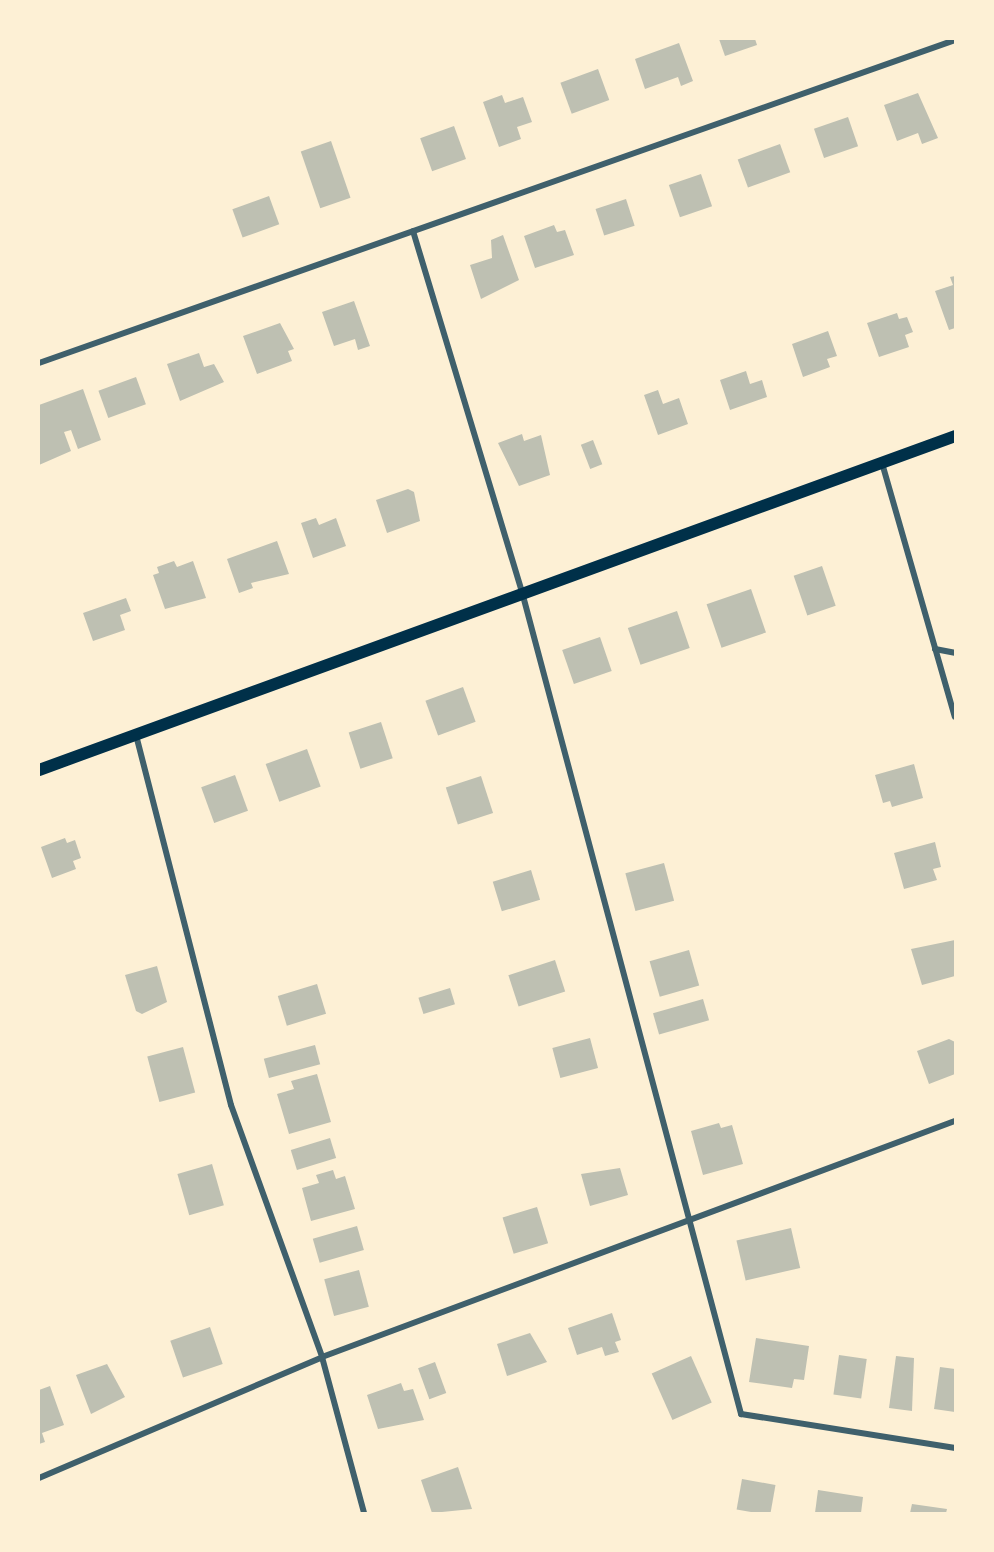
<!DOCTYPE html>
<html>
<head>
<meta charset="utf-8">
<style>
	body { margin:0 }
	#map { position:relative; width:994px; height:1552px; overflow:hidden; background:#fdf0d5; font-family:Commissioner,sans-serif }
	div>[style] { position:absolute }
	.building>* { inset:0; background:#bec0b2; transform-origin:0 0 }
	.minor>* { height:6px; margin:-3px; padding:0 3px; transform-origin:3px; border-radius:3px; background:#3f606c }
	.secondary>* { height:12px; margin:-6px; padding:0 6px; transform-origin:6px; border-radius:6px; background:#003049 }
	span { translate:-50% -50%; white-space:nowrap; text-align:center; line-height:1.15; -webkit-text-stroke:5px #fdf0d5; paint-order:stroke }
	.frame { position:absolute; inset:0; border:40px solid #fdf0d5; pointer-events:none }
</style>
</head>
<body>
<div id="map">
	<div class="building">
		<i style="clip-path:polygon(719px 39px,755px 39px,757px 45px,725px 56px)"></i>
		<i style="clip-path:polygon(679px 43px,693px 81px,681px 86px,678px 77px,645px 89px,635px 59px)"></i>
		<i style="left:598px;top:69px;width:33px;height:40px;rotate:70deg"></i>
		<i style="clip-path:polygon(918px 93px,938px 138px,922px 144px,918px 133px,897px 141px,884px 105px)"></i>
		<i style="clip-path:polygon(502px 95px,505px 103px,523px 97px,532px 122px,517px 127px,521px 139px,499px 147px,483px 102px)"></i>
		<i style="left:848px;top:117px;width:31px;height:36px;rotate:71deg"></i>
		<i style="left:454px;top:126px;width:35px;height:36px;rotate:70deg"></i>
		<i style="left:331px;top:141px;width:60px;height:32px;rotate:71deg"></i>
		<i style="left:780px;top:144px;width:30px;height:45px;rotate:70deg"></i>
		<i style="left:701px;top:174px;width:34px;height:34px;rotate:71deg"></i>
		<i style="left:269px;top:196px;width:30px;height:39px;rotate:70deg"></i>
		<i style="left:626px;top:199px;width:28px;height:32px;rotate:72deg"></i>
		<i style="clip-path:polygon(554px 225px,557px 232px,565px 230px,574px 255px,535px 268px,524px 236px)"></i>
		<i style="clip-path:polygon(503px 235px,519px 280px,481px 299px,470px 265px,492px 258px,491px 240px)"></i>
		<i style="clip-path:polygon(955px 276px,955px 328px,949px 330px,935px 291px,953px 285px,950px 277px)"></i>
		<i style="clip-path:polygon(354px 301px,370px 346px,358px 350px,355px 339px,334px 346px,322px 312px)"></i>
		<i style="clip-path:polygon(897px 313px,899px 319px,907px 317px,913px 332px,905px 335px,909px 347px,879px 357px,867px 323px)"></i>
		<i style="clip-path:polygon(280px 323px,294px 349px,288px 351px,292px 361px,257px 374px,243px 336px)"></i>
		<i style="clip-path:polygon(828px 331px,837px 356px,827px 359px,830px 367px,803px 377px,792px 344px)"></i>
		<i style="clip-path:polygon(199px 353px,204px 367px,214px 364px,224px 382px,180px 401px,167px 364px)"></i>
		<i style="clip-path:polygon(746px 371px,750px 384px,762px 380px,767px 397px,730px 410px,720px 380px)"></i>
		<i style="left:136px;top:377px;width:29px;height:40px;rotate:70deg"></i>
		<i style="clip-path:polygon(83px 389px,101px 440px,78px 449px,71px 430px,64px 432px,71px 451px,39px 465px,39px 405px)"></i>
		<i style="clip-path:polygon(658px 390px,663px 404px,679px 398px,688px 424px,658px 435px,644px 395px)"></i>
		<i style="clip-path:polygon(522px 434px,524px 441px,541px 435px,550px 475px,519px 486px,498px 443px)"></i>
		<i style="left:593px;top:440px;width:26px;height:13px;rotate:69deg"></i>
		<i style="clip-path:polygon(408px 489px,414px 492px,420px 521px,387px 533px,376px 500px)"></i>
		<i style="clip-path:polygon(316px 518px,319px 525px,336px 518px,346px 546px,313px 558px,301px 523px)"></i>
		<i style="clip-path:polygon(277px 541px,289px 574px,251px 583px,253px 588px,239px 593px,227px 559px)"></i>
		<i style="clip-path:polygon(174px 561px,177px 567px,193px 561px,206px 598px,165px 609px,153px 575px,159px 573px,157px 567px)"></i>
		<i style="left:822px;top:566px;width:42px;height:30px;rotate:71deg"></i>
		<i style="left:751px;top:589px;width:46px;height:47px;rotate:71deg"></i>
		<i style="clip-path:polygon(126px 598px,131px 611px,120px 615px,125px 630px,93px 641px,83px 613px)"></i>
		<i style="left:677px;top:611px;width:39px;height:52px;rotate:71deg"></i>
		<i style="left:600px;top:637px;width:36px;height:40px;rotate:71deg"></i>
		<i style="left:463px;top:687px;width:37px;height:40px;rotate:70deg"></i>
		<i style="left:381px;top:722px;width:38px;height:34px;rotate:72deg"></i>
		<i style="left:307px;top:749px;width:40px;height:44px;rotate:70deg"></i>
		<i style="clip-path:polygon(914px 764px,923px 798px,892px 807px,890px 801px,883px 803px,875px 775px)"></i>
		<i style="left:235px;top:775px;width:38px;height:36px;rotate:70deg"></i>
		<i style="left:481px;top:776px;width:39px;height:37px;rotate:72deg"></i>
		<i style="clip-path:polygon(65px 838px,67px 843px,75px 840px,81px 858px,73px 861px,76px 869px,52px 878px,41px 847px)"></i>
		<i style="clip-path:polygon(935px 842px,941px 867px,933px 869px,937px 880px,904px 889px,894px 853px)"></i>
		<i style="left:664px;top:863px;width:39px;height:40px;rotate:75deg"></i>
		<i style="left:531px;top:870px;width:31px;height:40px;rotate:73deg"></i>
		<i style="clip-path:polygon(955px 940px,955px 976px,922px 985px,911px 949px)"></i>
		<i style="left:689px;top:950px;width:37px;height:41px;rotate:74deg"></i>
		<i style="left:555px;top:960px;width:33px;height:49px;rotate:72deg"></i>
		<i style="clip-path:polygon(157px 966px,167px 1002px,142px 1014px,136px 1011px,125px 975px)"></i>
		<i style="left:317px;top:984px;width:31px;height:41px;rotate:73deg"></i>
		<i style="left:450px;top:988px;width:17px;height:33px;rotate:73deg"></i>
		<i style="left:703px;top:999px;width:22px;height:52px;rotate:74deg"></i>
		<i style="left:590px;top:1038px;width:31px;height:39px;rotate:75deg"></i>
		<i style="clip-path:polygon(949px 1039px,955px 1042px,955px 1074px,929px 1084px,917px 1051px)"></i>
		<i style="left:315px;top:1045px;width:20px;height:53px;rotate:75deg"></i>
		<i style="left:183px;top:1047px;width:47px;height:37px;rotate:75deg"></i>
		<i style="clip-path:polygon(317px 1074px,331px 1122px,289px 1134px,277px 1094px,294px 1089px,291px 1081px)"></i>
		<i style="clip-path:polygon(719px 1123px,721px 1128px,732px 1125px,743px 1164px,703px 1175px,691px 1131px)"></i>
		<i style="left:330px;top:1138px;width:21px;height:41px;rotate:73deg"></i>
		<i style="left:212px;top:1164px;width:43px;height:36px;rotate:74deg"></i>
		<i style="clip-path:polygon(620px 1168px,628px 1195px,590px 1206px,581px 1174px)"></i>
		<i style="clip-path:polygon(333px 1170px,336px 1179px,345px 1176px,355px 1209px,311px 1221px,302px 1188px,319px 1183px,316px 1175px)"></i>
		<i style="left:537px;top:1207px;width:38px;height:36px;rotate:73deg"></i>
		<i style="left:357px;top:1226px;width:25px;height:46px;rotate:74deg"></i>
		<i style="left:791px;top:1228px;width:41px;height:56px;rotate:77deg"></i>
		<i style="left:359px;top:1270px;width:38px;height:36px;rotate:75deg"></i>
		<i style="clip-path:polygon(612px 1313px,621px 1340px,615px 1342px,619px 1352px,605px 1356px,602px 1347px,577px 1355px,568px 1328px)"></i>
		<i style="left:210px;top:1327px;width:39px;height:42px;rotate:71deg"></i>
		<i style="clip-path:polygon(530px 1333px,547px 1362px,507px 1376px,497px 1344px)"></i>
		<i style="clip-path:polygon(756px 1338px,809px 1346px,804px 1380px,794px 1379px,792px 1388px,749px 1382px)"></i>
		<i style="left:839px;top:1355px;width:28px;height:40px;rotate:8deg"></i>
		<i style="left:691px;top:1356px;width:51px;height:43px;rotate:66deg"></i>
		<i style="clip-path:polygon(896px 1356px,914px 1358px,912px 1411px,889px 1408px)"></i>
		<i style="left:435px;top:1362px;width:33px;height:18px;rotate:70deg"></i>
		<i style="clip-path:polygon(107px 1364px,125px 1397px,91px 1414px,76px 1375px)"></i>
		<i style="clip-path:polygon(940px 1367px,955px 1369px,955px 1412px,934px 1409px)"></i>
		<i style="clip-path:polygon(401px 1383px,404px 1391px,413px 1389px,424px 1420px,378px 1429px,367px 1395px)"></i>
		<i style="clip-path:polygon(50px 1386px,64px 1425px,42px 1433px,45px 1442px,39px 1444px,39px 1390px)"></i>
		<i style="clip-path:polygon(458px 1467px,472px 1509px,432px 1513px,421px 1480px)"></i>
		<i style="left:742px;top:1479px;width:34px;height:31px;rotate:10deg"></i>
		<i style="clip-path:polygon(818px 1490px,863px 1497px,861px 1513px,815px 1513px)"></i>
		<i style="clip-path:polygon(912px 1504px,947px 1509px,946px 1513px,910px 1513px)"></i>
	</div>
	<div class="minor">
		<i style="left:413px;top:231px;width:377px;rotate:73.2deg"></i>
		<i style="left:522px;top:592px;width:851px;rotate:75.08deg"></i>
		<i style="left:741px;top:1414px;width:217px;rotate:9deg"></i>
		<i style="left:39px;top:363px;width:971px;rotate:-19.42deg"></i>
		<i style="left:882px;top:463px;width:264px;rotate:74deg"></i>
		<i style="left:935px;top:649px;width:20px;rotate:11deg"></i>
		<i style="left:136px;top:735px;width:382px;rotate:75.6deg"></i>
		<i style="left:231px;top:1105px;width:268px;rotate:70.1deg"></i>
		<i style="left:322px;top:1357px;width:162px;rotate:74.9deg"></i>
		<i style="left:39px;top:1478px;width:308px;rotate:-23.1deg"></i>
		<i style="left:322px;top:1357px;width:676px;rotate:-20.45deg"></i>
	</div>
	<div class="secondary">
		<i style="left:39px;top:770px;width:975px;rotate:-20.03deg"></i>
	</div>
	<div class="frame"></div>
</div>
</body>
</html>
